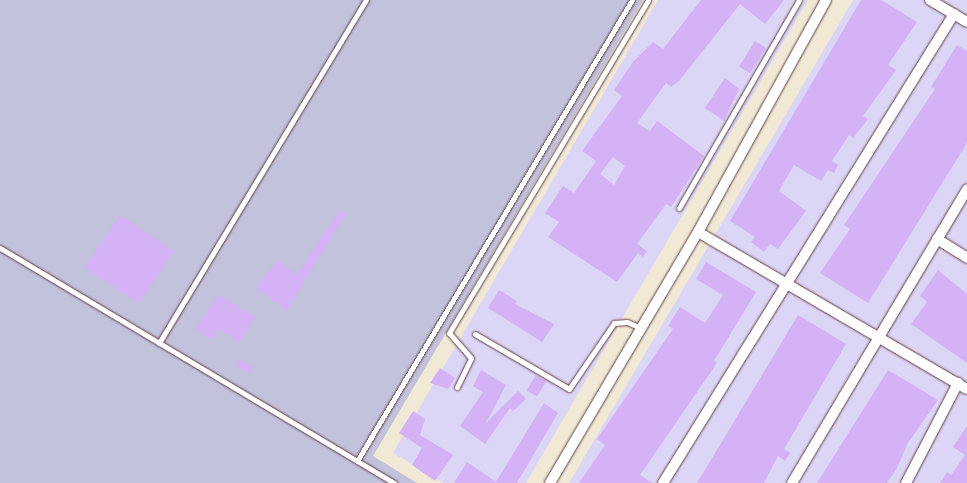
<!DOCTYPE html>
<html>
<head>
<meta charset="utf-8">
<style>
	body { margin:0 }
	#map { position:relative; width:967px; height:483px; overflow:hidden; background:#f1e9d5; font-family:Delius,sans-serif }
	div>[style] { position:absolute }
	.built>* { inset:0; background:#dcd6f6 }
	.industrial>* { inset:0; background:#c2c2dc }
	.building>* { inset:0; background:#d5b1f6; transform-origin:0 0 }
	.roads { filter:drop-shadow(0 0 1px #633d44) drop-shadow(0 0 1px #633d44) }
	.lane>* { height:5px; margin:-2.5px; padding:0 2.5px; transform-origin:2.5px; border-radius:2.5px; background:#fff }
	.street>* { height:10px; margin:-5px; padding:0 5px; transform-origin:5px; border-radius:5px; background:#fff }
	span { translate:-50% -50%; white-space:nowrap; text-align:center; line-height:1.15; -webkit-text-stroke:4px #f6f6f2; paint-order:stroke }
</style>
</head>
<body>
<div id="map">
	<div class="built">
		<i style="clip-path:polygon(658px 0,808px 0,526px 483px,444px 483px,393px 453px)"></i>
		<i style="clip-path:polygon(853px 0,967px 0,967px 483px,569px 483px)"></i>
	</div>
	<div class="industrial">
		<i style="clip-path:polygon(0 0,643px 0,373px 456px,417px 483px,0 483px)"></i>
	</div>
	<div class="building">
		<i style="clip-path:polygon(evenodd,701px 0,784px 0,765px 24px,740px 4px,679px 81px,671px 87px,666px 83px,637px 123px,650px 131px,657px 121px,704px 156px,671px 207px,666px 204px,637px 244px,647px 251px,643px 257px,638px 253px,617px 282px,548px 237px,559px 222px,545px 213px,563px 186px,574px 193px,596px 161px,582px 151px,622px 96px,614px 90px,633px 62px,653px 42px,663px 49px,701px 0,613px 157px,625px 166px,614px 185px,600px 174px,613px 157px)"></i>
		<i style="clip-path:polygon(861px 0,881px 0,917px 22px,888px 65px,896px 70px,863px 116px,868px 119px,853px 138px,849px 135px,832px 161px,838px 165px,834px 173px,828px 170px,821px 181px,794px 165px,779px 191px,806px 211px,778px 249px,770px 244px,764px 252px,751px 242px,755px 237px,730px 221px)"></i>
		<i style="left:755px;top:41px;width:13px;height:30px;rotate:32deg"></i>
		<i style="clip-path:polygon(957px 45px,967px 51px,967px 143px,868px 303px,820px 273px,850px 229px,844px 225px,935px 89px,931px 87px)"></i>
		<i style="clip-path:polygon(725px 78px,739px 89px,724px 121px,705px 108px)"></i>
		<i style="clip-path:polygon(340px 210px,346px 214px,287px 310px,256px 289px,276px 260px,297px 274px)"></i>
		<i style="left:120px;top:215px;width:65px;height:63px;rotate:34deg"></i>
		<i style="clip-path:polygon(706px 262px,756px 292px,714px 361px,717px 363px,640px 475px,652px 483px,579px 483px,605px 445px,597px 439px,673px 329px,668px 326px,680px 307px,705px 323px,723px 295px,696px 279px)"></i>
		<i style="clip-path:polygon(938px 270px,967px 294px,967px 363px,911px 324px,927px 302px,920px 296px)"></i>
		<i style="clip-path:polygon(499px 290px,517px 301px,515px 304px,554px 324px,542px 342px,488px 308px)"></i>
		<i style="clip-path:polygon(218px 295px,256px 317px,239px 342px,219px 329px,212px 340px,195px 329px)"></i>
		<i style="clip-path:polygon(798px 315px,846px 344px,784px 449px,790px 453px,785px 461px,778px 456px,764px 483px,697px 483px)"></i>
		<i style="left:240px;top:359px;width:15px;height:8px;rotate:32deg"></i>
		<i style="clip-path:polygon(440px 368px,455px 378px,448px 389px,430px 383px)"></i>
		<i style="clip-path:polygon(481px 370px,506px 385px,486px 423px,518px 391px,526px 399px,513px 411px,510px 408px,485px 444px,460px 426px,483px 392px,473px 386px)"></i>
		<i style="clip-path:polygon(888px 370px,938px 400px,908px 443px,896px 470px,887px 483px,817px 483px)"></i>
		<i style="left:536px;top:375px;width:12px;height:18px;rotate:31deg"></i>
		<i style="clip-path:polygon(544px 403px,558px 413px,517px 483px,454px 483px,467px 462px,496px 482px)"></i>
		<i style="clip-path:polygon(413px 411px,425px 419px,420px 435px,453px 455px,435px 481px,412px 465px,422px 448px,399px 433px)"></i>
		<i style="clip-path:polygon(967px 426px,967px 483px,940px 483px,947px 472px,951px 475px,965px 455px,953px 447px)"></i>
	</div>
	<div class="roads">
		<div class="lane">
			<i style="left:679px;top:208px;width:240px;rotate:-60deg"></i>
			<i style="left:0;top:248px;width:459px;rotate:30.8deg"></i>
			<i style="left:475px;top:334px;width:109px;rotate:30.3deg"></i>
			<i style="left:569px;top:389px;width:80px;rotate:-55.7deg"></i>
			<i style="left:614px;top:323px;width:13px;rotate:-4deg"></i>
			<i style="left:627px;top:322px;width:15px;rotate:23deg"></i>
			<i style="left:159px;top:343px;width:401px;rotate:-58.9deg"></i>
			<i style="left:457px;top:387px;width:32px;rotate:-64deg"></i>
			<i style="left:471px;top:358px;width:33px;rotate:-131deg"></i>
			<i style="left:449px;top:333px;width:388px;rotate:-59.1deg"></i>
			<i style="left:357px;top:461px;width:537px;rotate:-59.18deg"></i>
		</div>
		<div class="street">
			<i style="left:930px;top:0;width:43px;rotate:30.7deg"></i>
			<i style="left:698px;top:232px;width:311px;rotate:30.3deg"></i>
			<i style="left:937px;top:239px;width:36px;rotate:32deg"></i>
			<i style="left:550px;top:483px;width:291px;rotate:-59.5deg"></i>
			<i style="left:698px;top:232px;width:265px;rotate:-61.1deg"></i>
			<i style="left:663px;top:483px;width:552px;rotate:-58.18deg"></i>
			<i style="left:792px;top:483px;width:342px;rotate:-59.2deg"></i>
			<i style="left:906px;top:483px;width:113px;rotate:-62.5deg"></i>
		</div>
	</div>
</div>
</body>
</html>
